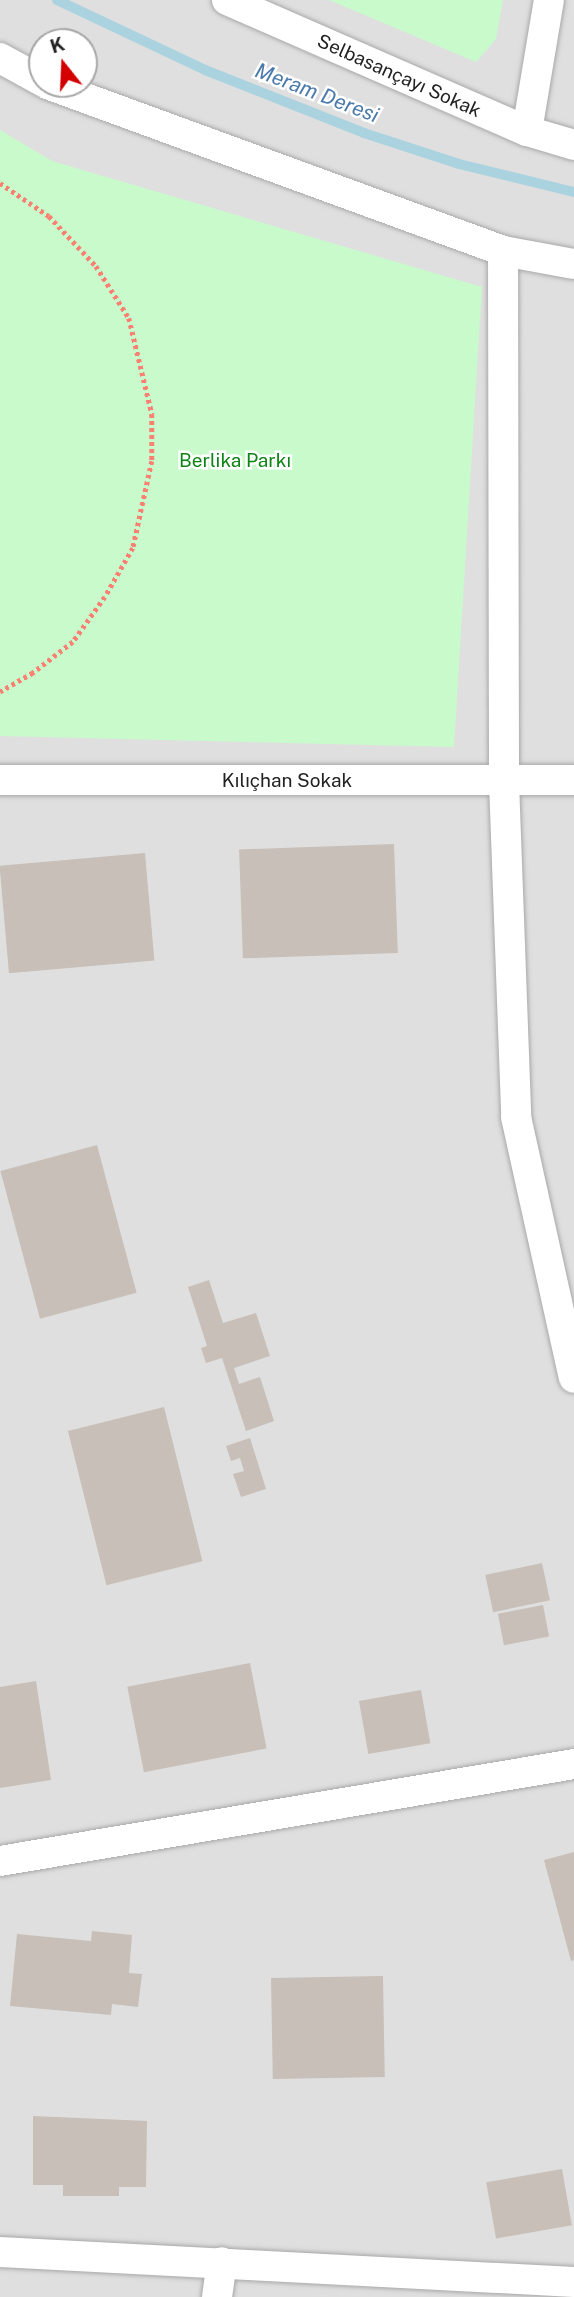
<!DOCTYPE html>
<html>
<head>
<meta charset="utf-8">
<style>
	body { margin:0 }
	#map { position:relative; width:574px; height:2297px; overflow:hidden; background:#f2efe9; font-family:"Public Sans",sans-serif }
	div>[style] { position:absolute }
	.residential>* { inset:0; background:#e0dfdf }
	.park>* { inset:0; background:#c8facc }
	.stream>* { height:10px; margin:-5px; padding:0 5px; transform-origin:5px; border-radius:5px; background:#aad3df }
	.building>* { inset:0; background:#c7bfb8; transform-origin:0 0 }
	.path>* { height:4.5px; margin-top:-2.25px; transform-origin:0; background:repeating-linear-gradient(90deg,#fa8072 0 3.5px,transparent 0 7px) }
	.roads { filter:drop-shadow(0 0 2px #a9a9a9) drop-shadow(0 0 2px #a9a9a9) }
	.minor>* { height:30px; margin:-15px; padding:0 15px; transform-origin:15px; border-radius:15px; background:#fff }
	span { translate:-50% -50%; white-space:nowrap; text-align:center; line-height:1.15; -webkit-text-stroke:5px #fff; paint-order:stroke }
	.street-label { font-size:19px; color:#222 }
	.park-label { font-size:19px; color:#0c8416 }
	.water-label { font-size:21px; color:#4a7aab; font-style:italic }
	.north { position:absolute; left:28px; top:28px; width:70px; height:70px; box-sizing:border-box; background:#fff; border:2px solid #a7a7a7; border-radius:50%; rotate:342deg; font-size:19px; font-weight:700; line-height:28px; text-align:center; color:#222 }
	.north::after { content:''; display:block; margin:auto; width:24px; height:32px; background:#d40000; clip-path:polygon(50% 0,100% 100%,50% 72%,0 100%) }
</style>
</head>
<body>
<div id="map">
	<div class="residential">
		<i style="clip-path:polygon(evenodd,0 0,574px 0,574px 2297px,0 2297px,0 0,42px 42px,84px 42px,84px 84px,42px 84px,42px 42px)"></i>
	</div>
	<div class="park">
		<i style="clip-path:polygon(329px 0,503px 0,496px 39px,476px 62px)"></i>
		<i style="clip-path:polygon(0 130px,52px 161px,482px 287px,454px 747px,0 736px)"></i>
	</div>
	<div class="stream">
		<i style="left:57px;top:0;width:164px;rotate:25.3deg"></i>
		<i style="left:205px;top:70px;width:171px;rotate:21.6deg"></i>
		<i style="left:364px;top:133px;width:100px;rotate:18.1deg"></i>
		<i style="left:459px;top:164px;width:118px;rotate:13.7deg"></i>
	</div>
	<div class="building">
		<i style="left:394px;top:844px;width:109px;height:155px;rotate:88deg"></i>
		<i style="left:145px;top:853px;width:108px;height:146px;rotate:85deg"></i>
		<i style="left:97px;top:1145px;width:153px;height:100px;rotate:75deg"></i>
		<i style="clip-path:polygon(209px 1280px,223px 1323px,256px 1313px,270px 1356px,234px 1368px,239px 1384px,260px 1377px,274px 1421px,246px 1431px,222px 1358px,206px 1363px,201px 1348px,207px 1346px,188px 1287px)"></i>
		<i style="left:164px;top:1407px;width:159px;height:99px;rotate:76deg"></i>
		<i style="clip-path:polygon(250px 1438px,266px 1489px,241px 1497px,233px 1474px,244px 1471px,240px 1458px,231px 1461px,226px 1446px)"></i>
		<i style="left:542px;top:1563px;width:38px;height:58px;rotate:78deg"></i>
		<i style="left:543px;top:1605px;width:32px;height:46px;rotate:79deg"></i>
		<i style="left:250px;top:1663px;width:87px;height:125px;rotate:79deg"></i>
		<i style="clip-path:polygon(36px 1681px,51px 1780px,0 1788px,0 1687px)"></i>
		<i style="left:421px;top:1690px;width:54px;height:63px;rotate:80deg"></i>
		<i style="clip-path:polygon(574px 1852px,574px 1960px,571px 1961px,544px 1860px)"></i>
		<i style="clip-path:polygon(92px 1931px,132px 1935px,129px 1973px,142px 1974px,138px 2007px,112px 2004px,111px 2015px,10px 2006px,17px 1934px,91px 1941px)"></i>
		<i style="left:383px;top:1976px;width:101px;height:112px;rotate:89deg"></i>
		<i style="clip-path:polygon(33px 2116px,147px 2121px,146px 2187px,119px 2187px,119px 2196px,63px 2196px,63px 2185px,33px 2185px)"></i>
		<i style="left:562px;top:2169px;width:57px;height:77px;rotate:80deg"></i>
	</div>
	<div class="path">
		<i style="left:0;top:183px;width:59px;rotate:34deg"></i>
		<i style="left:49px;top:216px;width:69px;rotate:46.8deg"></i>
		<i style="left:96px;top:266px;width:62px;rotate:57.6deg"></i>
		<i style="left:129px;top:318px;width:99px;rotate:76.5deg"></i>
		<i style="left:152px;top:414px;width:47px;rotate:90deg"></i>
		<i style="left:152px;top:461px;width:89px;rotate:102.3deg"></i>
		<i style="left:133px;top:548px;width:56px;rotate:119.7deg"></i>
		<i style="left:105px;top:597px;width:55px;rotate:125.4deg"></i>
		<i style="left:73px;top:642px;width:51px;rotate:142.2deg"></i>
		<i style="left:33px;top:673px;width:38px;rotate:150deg"></i>
	</div>
	<div class="roads">
		<div class="minor">
			<i style="left:227px;top:0;width:327px;rotate:23.6deg"></i>
			<i style="left:527px;top:131px;width:49px;rotate:16.6deg"></i>
			<i style="left:0;top:58px;width:48px;rotate:28.7deg"></i>
			<i style="left:47px;top:84px;width:486px;rotate:20.1deg"></i>
			<i style="left:503px;top:251px;width:72px;rotate:10.4deg"></i>
			<i style="left:527px;top:131px;width:133px;rotate:-80.5deg"></i>
			<i style="left:503px;top:251px;width:531px;rotate:89.89deg"></i>
			<i style="left:504px;top:782px;width:335px;rotate:87.9deg"></i>
			<i style="left:516px;top:1117px;width:267px;rotate:77.5deg"></i>
			<i style="left:0;top:780px;width:574px"></i>
			<i style="left:0;top:1861px;width:582px;rotate:-9.59deg"></i>
			<i style="left:0;top:2252px;width:575px;rotate:2.99deg"></i>
			<i style="left:217px;top:2297px;width:35px;rotate:-82deg"></i>
		</div>
	</div>
	<div class="street-label">
		<span style="left:399px;top:76px;rotate:24deg">Selbasançayı Sokak</span>
		<span style="left:287px;top:781px">Kılıçhan Sokak</span>
	</div>
	<div class="park-label">
		<span style="left:235px;top:461px">Berlika Parkı</span>
	</div>
	<div class="water-label">
		<span style="left:317px;top:93px;rotate:21deg">Meram Deresi</span>
	</div>
	<div class="north">K</div>
</div>
</body>
</html>
